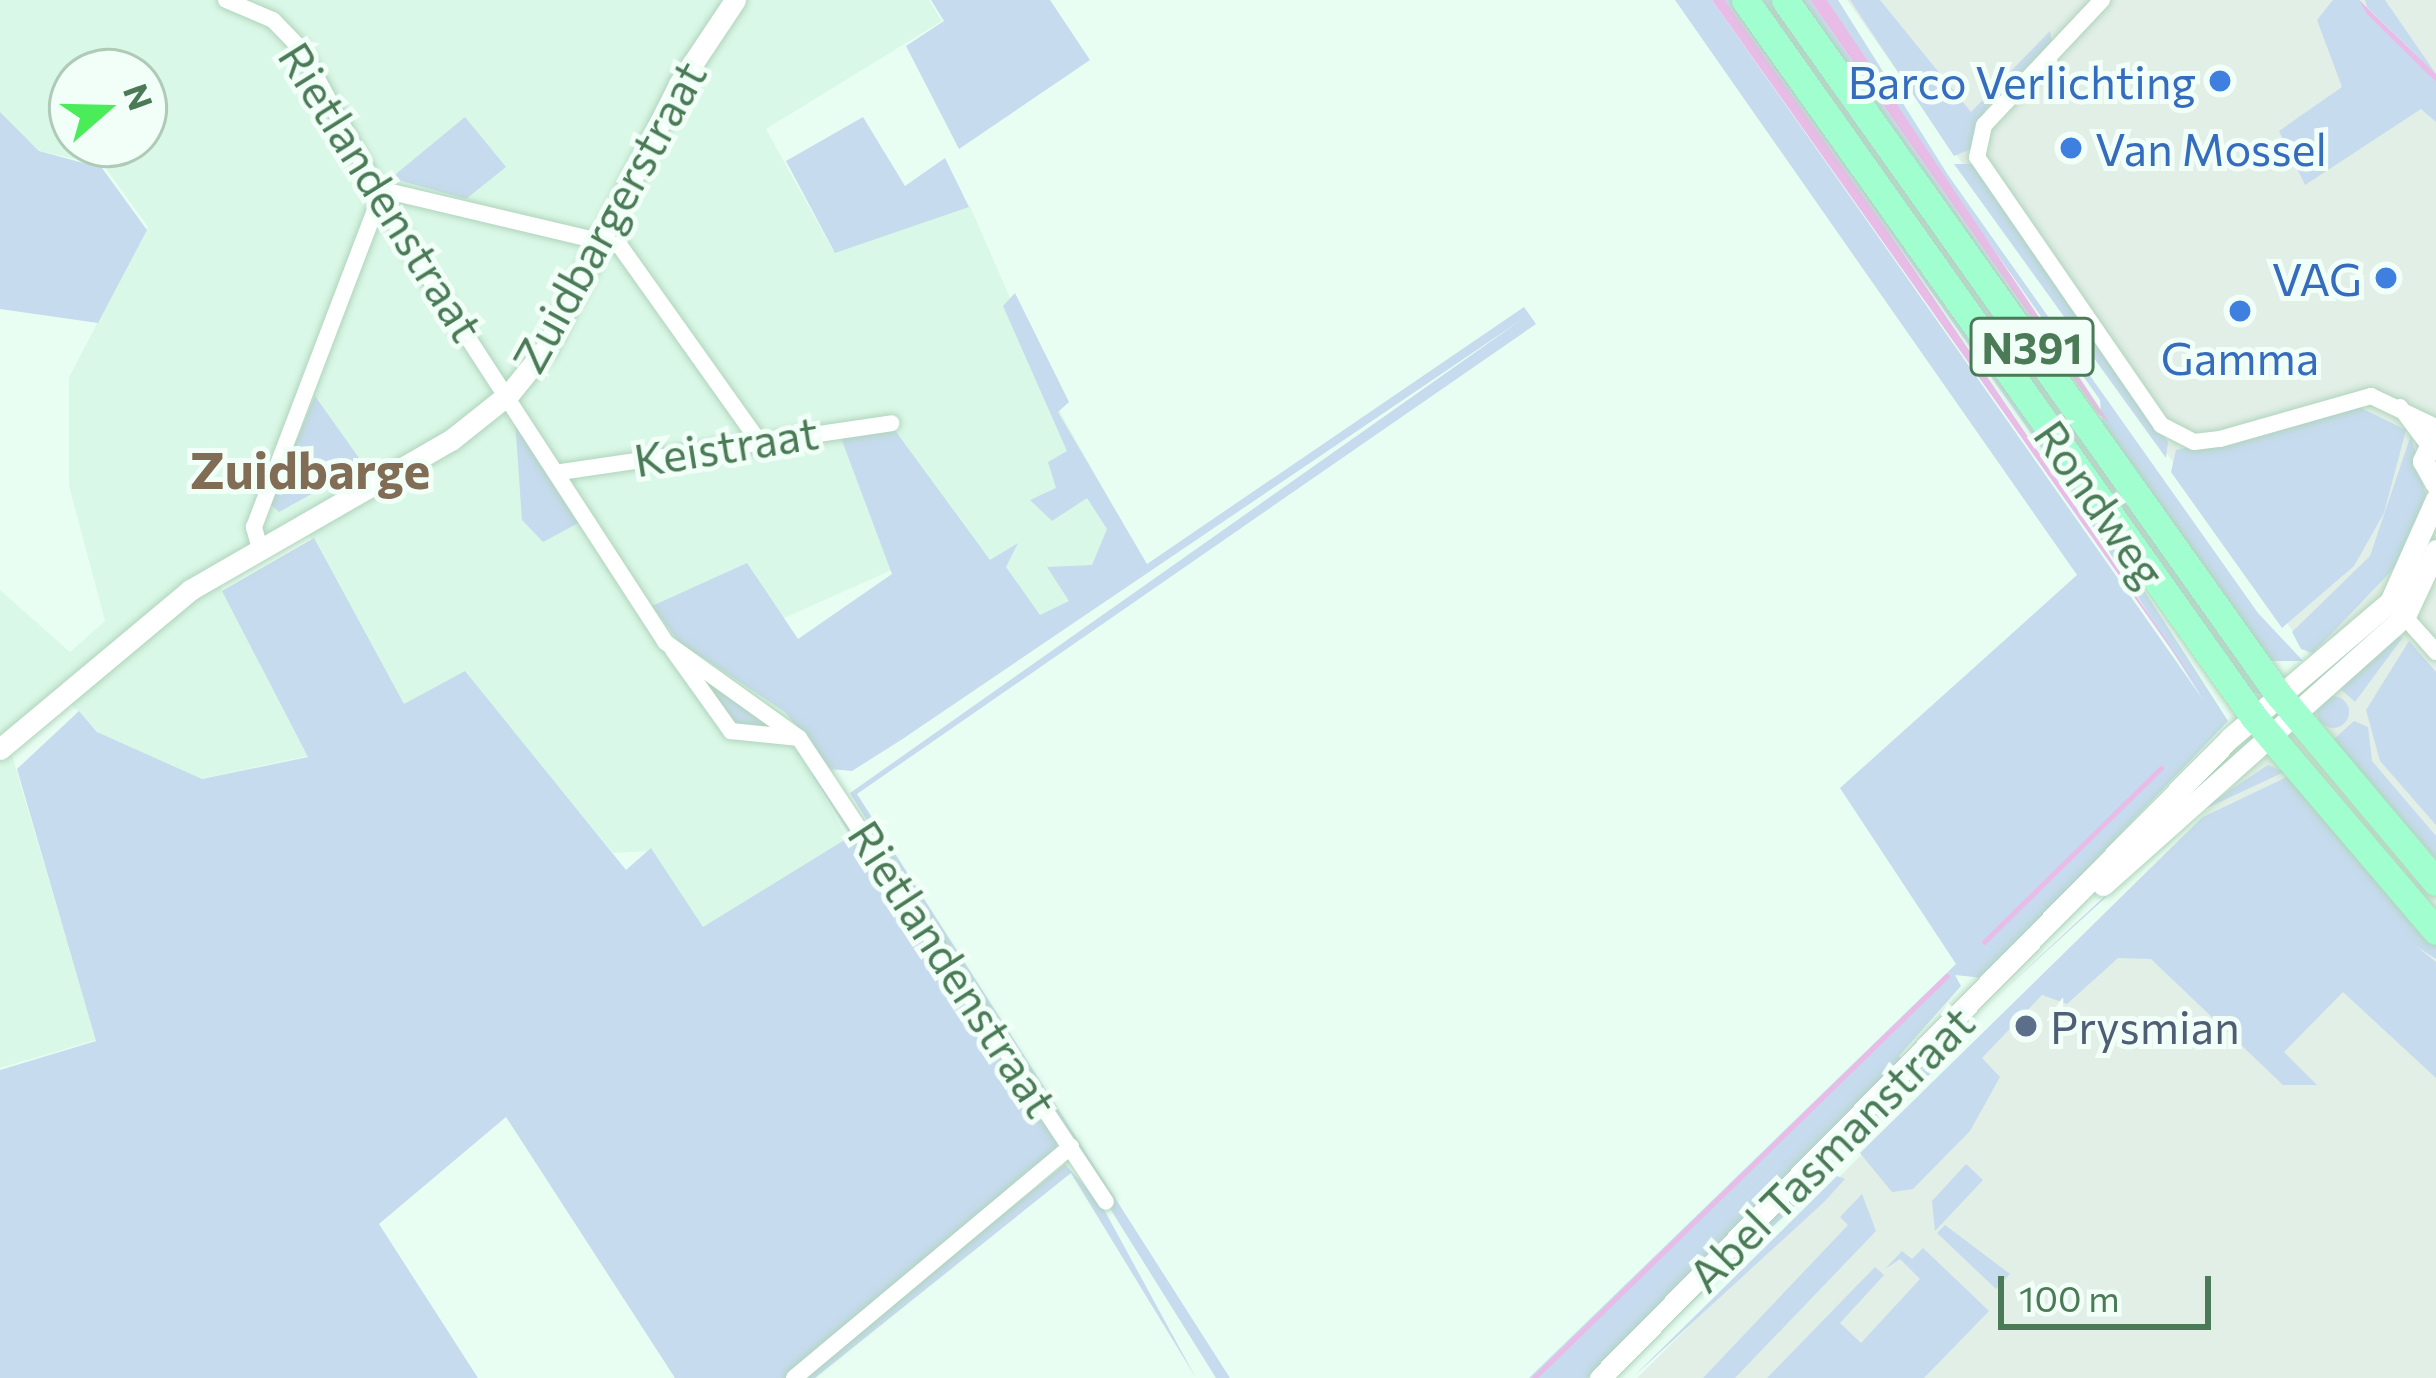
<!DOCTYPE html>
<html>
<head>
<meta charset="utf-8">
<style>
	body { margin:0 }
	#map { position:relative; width:2436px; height:1378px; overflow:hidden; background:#e9fef3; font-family:Commissioner,sans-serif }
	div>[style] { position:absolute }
	.residential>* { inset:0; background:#daf8e7 }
	.industrial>* { inset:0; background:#e2efe7 }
	.green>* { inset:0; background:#c6dbed }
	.round { border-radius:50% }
	.water>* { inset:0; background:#e9bce8 }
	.stream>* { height:4.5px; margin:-2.25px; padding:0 2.25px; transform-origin:2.25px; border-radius:2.25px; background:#e9bce8 }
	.roads { filter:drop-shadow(0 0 3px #b0d4bc) drop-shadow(0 0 3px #b0d4bc) }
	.minor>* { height:16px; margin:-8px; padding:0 8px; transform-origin:8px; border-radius:8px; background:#fff }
	.tertiary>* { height:21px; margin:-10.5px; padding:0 10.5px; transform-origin:10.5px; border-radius:10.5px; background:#fff }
	.primary>* { height:27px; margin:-13.5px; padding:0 13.5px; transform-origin:13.5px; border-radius:13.5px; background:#a0fecf }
	.dots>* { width:33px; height:33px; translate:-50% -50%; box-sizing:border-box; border:6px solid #f1fff8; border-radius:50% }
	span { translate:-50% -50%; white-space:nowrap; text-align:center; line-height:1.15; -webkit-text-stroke:10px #f1fff8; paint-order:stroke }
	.shield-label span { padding:3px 9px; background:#f1fff8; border:3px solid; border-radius:9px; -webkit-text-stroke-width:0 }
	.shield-label { font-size:42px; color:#4b7a56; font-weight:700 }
	.shop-label { font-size:45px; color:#366cbe }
	.right { translate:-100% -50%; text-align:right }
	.left { translate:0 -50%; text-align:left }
	.street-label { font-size:45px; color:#4b7a56 }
	.service-label { font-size:45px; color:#4e5e75 }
	.quarter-label { font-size:51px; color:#816d56; font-weight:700 }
	.north { position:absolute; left:48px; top:48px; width:120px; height:120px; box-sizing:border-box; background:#f1fff8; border:3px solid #afcab7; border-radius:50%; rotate:70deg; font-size:33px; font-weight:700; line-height:48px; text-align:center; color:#4b7a56 }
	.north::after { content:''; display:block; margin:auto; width:42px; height:54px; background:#4aec5a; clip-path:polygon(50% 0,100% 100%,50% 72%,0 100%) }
	.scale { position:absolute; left:1998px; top:1276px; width:213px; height:54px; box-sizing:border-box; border:6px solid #4b7a56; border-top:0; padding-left:15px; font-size:36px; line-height:42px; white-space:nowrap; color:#4b7a56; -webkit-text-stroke:9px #f1fff8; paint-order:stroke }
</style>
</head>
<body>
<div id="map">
	<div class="residential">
		<i style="clip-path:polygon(evenodd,0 0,929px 0,942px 21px,766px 129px,833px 250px,970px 206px,1059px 410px,1145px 563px,1041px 631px,970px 535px,780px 620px,859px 755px,817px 784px,847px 839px,702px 928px,651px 851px,613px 853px,466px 675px,403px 706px,306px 530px,218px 582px,308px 756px,200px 779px,100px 734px,69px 702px,11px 752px,96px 1040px,0 1068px,0 590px,70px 652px,105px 621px,69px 486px,69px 377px,148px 227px,104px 166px,40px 151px,0 115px,0 0,72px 72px,144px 72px,144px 144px,72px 144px,72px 72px)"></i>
	</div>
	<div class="industrial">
		<i style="clip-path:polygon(1847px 0,2436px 0,2436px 1378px,1637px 1378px,2332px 687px)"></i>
	</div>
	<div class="green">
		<i style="clip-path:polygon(931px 0,1050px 0,1090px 60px,959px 149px,906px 46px,944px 21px)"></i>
		<i style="clip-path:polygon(1675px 0,1712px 0,2204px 701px,2057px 470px,1725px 0,1735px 0,2063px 464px,2228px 721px,1983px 978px,1955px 975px,1961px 986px,1899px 1056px,1905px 1064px,1588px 1378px,1529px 1378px,1956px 964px,1840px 788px,2077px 575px)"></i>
		<i style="clip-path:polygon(1755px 0,1777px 0,2262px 695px,2252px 692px)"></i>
		<i style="clip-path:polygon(1796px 0,1810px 0,2102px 421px,2100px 400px,1862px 63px,1827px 0,1838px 0,1948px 175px,2258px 613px,2303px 661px,2267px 661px)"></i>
		<i style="clip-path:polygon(1850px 0,1880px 0,1971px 112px,2050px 31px,2052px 41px,1985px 110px,1971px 149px,1954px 156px)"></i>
		<i style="clip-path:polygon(2333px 0,2359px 0,2436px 82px,2436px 122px,2421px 109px,2305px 185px,2279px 131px,2342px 87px,2317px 20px)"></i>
		<i style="clip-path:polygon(2365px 0,2385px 0,2436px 74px,2367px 7px)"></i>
		<i style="clip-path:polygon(0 112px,39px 151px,102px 168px,147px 230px,98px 323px,0 309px)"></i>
		<i style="clip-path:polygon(465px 117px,506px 167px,466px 199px,391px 178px)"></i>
		<i style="clip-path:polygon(863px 117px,905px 186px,945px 158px,969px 207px,835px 253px,786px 161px)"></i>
		<i style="clip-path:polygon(1954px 164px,1972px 164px,2168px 442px,2166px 458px)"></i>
		<i style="clip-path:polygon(1015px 293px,1069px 402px,1058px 412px,1147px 564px,1524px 307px,1536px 324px,857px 794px,1230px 1378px,1216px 1378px,850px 793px,1524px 318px,901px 740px,852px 771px,831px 769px,785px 712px,679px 642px,652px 606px,747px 563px,798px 639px,892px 574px,841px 438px,894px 429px,990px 560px,1018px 543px,1006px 567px,1040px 615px,1069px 601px,1047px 567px,1092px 565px,1107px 529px,1087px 498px,1052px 521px,1030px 500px,1056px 488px,1048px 462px,1067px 451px,1003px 306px)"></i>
		<i style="clip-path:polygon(315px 396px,364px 465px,279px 512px,270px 504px)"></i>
		<i style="clip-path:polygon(2359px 407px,2406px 430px,2384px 513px,2354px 566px,2282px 628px,2171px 472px,2176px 450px)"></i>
		<i style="clip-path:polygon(515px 420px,584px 520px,543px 542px,522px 520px)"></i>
		<i style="clip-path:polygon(2411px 435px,2426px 497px,2396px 566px,2313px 653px,2301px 649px,2292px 632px,2370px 556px)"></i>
		<i style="clip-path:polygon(314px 538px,404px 704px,465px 671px,626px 870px,651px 848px,703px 927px,851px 836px,811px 773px,820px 772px,1058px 1139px,1054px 1154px,790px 1378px,675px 1378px,506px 1117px,379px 1224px,478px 1378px,0 1378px,0 1070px,96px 1041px,17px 769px,79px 711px,97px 732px,202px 779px,308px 757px,222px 591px)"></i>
		<i style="clip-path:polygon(2391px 636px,2403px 637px,2355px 702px,2334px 683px)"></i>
		<i style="clip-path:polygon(2409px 641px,2436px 672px,2436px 825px,2380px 761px,2366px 710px)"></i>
		<i style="clip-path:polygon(680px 660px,789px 734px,735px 729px)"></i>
		<i class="round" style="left:2317px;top:696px;width:32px;height:32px"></i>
		<i style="clip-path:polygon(2354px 721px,2368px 727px,2372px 761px,2436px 836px,2436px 859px,2333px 740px)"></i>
		<i style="clip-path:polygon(2268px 765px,2284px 772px,2201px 811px,1993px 1000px,2191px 816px)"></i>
		<i style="clip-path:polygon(2289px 776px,2436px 942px,2436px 959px,2416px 946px,2436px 962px,2436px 1078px,2343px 992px,2284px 1052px,2317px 1085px,2283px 1085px,2151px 959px,2118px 958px,2067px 1004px,2042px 995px,1982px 1058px,2000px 1077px,1970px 1131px,1913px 1189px,1892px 1192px,1860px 1153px,2203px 817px)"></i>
		<i style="clip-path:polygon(1961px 1044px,1889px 1114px,1880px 1114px,1935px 1057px)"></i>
		<i style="clip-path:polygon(1065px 1164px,1101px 1204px,1196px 1378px,1071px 1173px,815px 1378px,800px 1378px)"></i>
		<i style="clip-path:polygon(1966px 1164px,1983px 1180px,1935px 1231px,1932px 1201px)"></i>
		<i style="clip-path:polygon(1818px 1174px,1829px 1174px,1611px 1378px)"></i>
		<i style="clip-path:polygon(1837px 1176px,1845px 1179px,1824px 1202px,1632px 1378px)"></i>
		<i style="clip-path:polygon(1862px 1194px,1876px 1231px,1735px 1378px,1703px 1378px,1848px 1225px,1840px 1217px)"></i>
		<i style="clip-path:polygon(1945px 1225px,2010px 1274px,1996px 1289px,1937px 1233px)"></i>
		<i style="clip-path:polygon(1923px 1248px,1989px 1311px,1924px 1378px,1767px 1378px,1875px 1267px,1884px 1275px,1840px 1323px,1861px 1343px,1920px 1279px,1900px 1259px,1885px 1269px,1902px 1251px,1912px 1259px)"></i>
	</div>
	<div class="water">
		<i style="clip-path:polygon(1712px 0,1725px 0,1888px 231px,2207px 700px)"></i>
		<i style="clip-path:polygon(1810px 0,1827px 0,2109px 422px,2098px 414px)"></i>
		<i style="clip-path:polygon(2359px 0,2436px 74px,2436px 82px,2367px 14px)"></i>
	</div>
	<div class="stream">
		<i style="left:1984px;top:942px;width:248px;rotate:-44.5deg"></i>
		<i style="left:1534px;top:1378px;width:576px;rotate:-44.23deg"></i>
	</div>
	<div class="roads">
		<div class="minor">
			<i style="left:226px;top:0;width:51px;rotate:23.1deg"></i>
			<i style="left:273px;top:20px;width:40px;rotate:46deg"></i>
			<i style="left:301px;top:49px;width:222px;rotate:61.5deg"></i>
			<i style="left:407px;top:244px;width:474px;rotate:57deg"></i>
			<i style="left:665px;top:642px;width:165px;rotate:35.6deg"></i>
			<i style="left:799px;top:738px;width:556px;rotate:56.51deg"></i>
			<i style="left:2102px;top:0;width:172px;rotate:133.3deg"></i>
			<i style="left:1984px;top:125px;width:33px;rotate:102deg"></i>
			<i style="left:1977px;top:157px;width:325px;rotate:55.5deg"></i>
			<i style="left:2161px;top:425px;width:37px;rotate:27deg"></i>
			<i style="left:2194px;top:442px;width:26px;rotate:-7deg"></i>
			<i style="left:2220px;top:439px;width:157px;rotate:-15.9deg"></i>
			<i style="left:2371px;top:396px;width:72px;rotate:25.5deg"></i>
			<i style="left:383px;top:190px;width:244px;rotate:13.3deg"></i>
			<i style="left:620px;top:246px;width:237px;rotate:54.6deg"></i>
			<i style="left:2400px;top:407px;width:44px;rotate:53.4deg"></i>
			<i style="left:561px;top:472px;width:334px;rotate:-8.4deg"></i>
			<i style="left:259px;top:545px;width:19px;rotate:-106deg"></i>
			<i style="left:254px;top:527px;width:360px;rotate:-69.1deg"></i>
			<i style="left:2397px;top:608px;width:59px;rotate:48.4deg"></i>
			<i style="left:673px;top:650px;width:100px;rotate:54.4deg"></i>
			<i style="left:731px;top:731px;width:68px;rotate:5.9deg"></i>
			<i style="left:794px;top:1378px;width:361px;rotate:-39.9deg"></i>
		</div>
		<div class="tertiary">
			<i style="left:2436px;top:433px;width:31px;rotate:115deg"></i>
			<i style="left:2423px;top:461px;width:26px;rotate:61deg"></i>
			<i style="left:0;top:749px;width:248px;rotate:-39.9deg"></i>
			<i style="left:190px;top:590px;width:301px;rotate:-29.9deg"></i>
			<i style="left:451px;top:440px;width:75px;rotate:-38.5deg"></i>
			<i style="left:510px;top:393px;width:59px;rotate:-51.2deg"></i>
			<i style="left:547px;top:347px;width:294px;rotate:-63.3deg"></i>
			<i style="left:679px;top:84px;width:101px;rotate:-56.3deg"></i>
			<i style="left:2103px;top:885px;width:404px;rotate:-41.7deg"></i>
			<i style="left:2405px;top:616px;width:73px;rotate:-64.8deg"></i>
			<i style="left:1600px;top:1378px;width:898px;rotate:-45.45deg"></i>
			<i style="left:2230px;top:738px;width:210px;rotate:-40.4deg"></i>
			<i style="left:2390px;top:602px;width:113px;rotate:-65.9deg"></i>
		</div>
		<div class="primary">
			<i style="left:1745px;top:0;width:878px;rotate:54.64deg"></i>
			<i style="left:2253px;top:716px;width:282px;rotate:49.6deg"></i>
			<i style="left:1785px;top:0;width:853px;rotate:54.6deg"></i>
			<i style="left:2279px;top:695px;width:244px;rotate:50deg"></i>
		</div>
	</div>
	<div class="dots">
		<i style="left:2220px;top:81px;background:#3f7fe0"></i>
		<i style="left:2071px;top:148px;background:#3f7fe0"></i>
		<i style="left:2386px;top:278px;background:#3f7fe0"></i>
		<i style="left:2240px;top:311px;background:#3f7fe0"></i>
		<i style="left:2026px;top:1026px;background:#5c6f8a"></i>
	</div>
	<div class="shield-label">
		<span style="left:2032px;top:347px">N391</span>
	</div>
	<div class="shop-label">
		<span class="right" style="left:2196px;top:81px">Barco Verlichting</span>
		<span class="left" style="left:2095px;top:148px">Van Mossel</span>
		<span class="right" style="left:2362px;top:278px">VAG</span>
		<span style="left:2240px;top:357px">Gamma</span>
	</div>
	<div class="street-label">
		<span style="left:382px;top:191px;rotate:58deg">Rietlandenstraat</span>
		<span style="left:608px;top:216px;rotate:-61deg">Zuidbargerstraat</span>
		<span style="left:726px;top:445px;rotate:-9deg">Keistraat</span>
		<span style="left:2101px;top:503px;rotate:55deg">Rondweg</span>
		<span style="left:954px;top:968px;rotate:57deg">Rietlandenstraat</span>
		<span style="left:1830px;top:1148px;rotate:-45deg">Abel Tasmanstraat</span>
	</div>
	<div class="service-label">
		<span class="left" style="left:2050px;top:1026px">Prysmian</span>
	</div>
	<div class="quarter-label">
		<span style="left:310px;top:469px">Zuidbarge</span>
	</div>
	<div class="north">N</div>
	<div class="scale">100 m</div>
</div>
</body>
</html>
